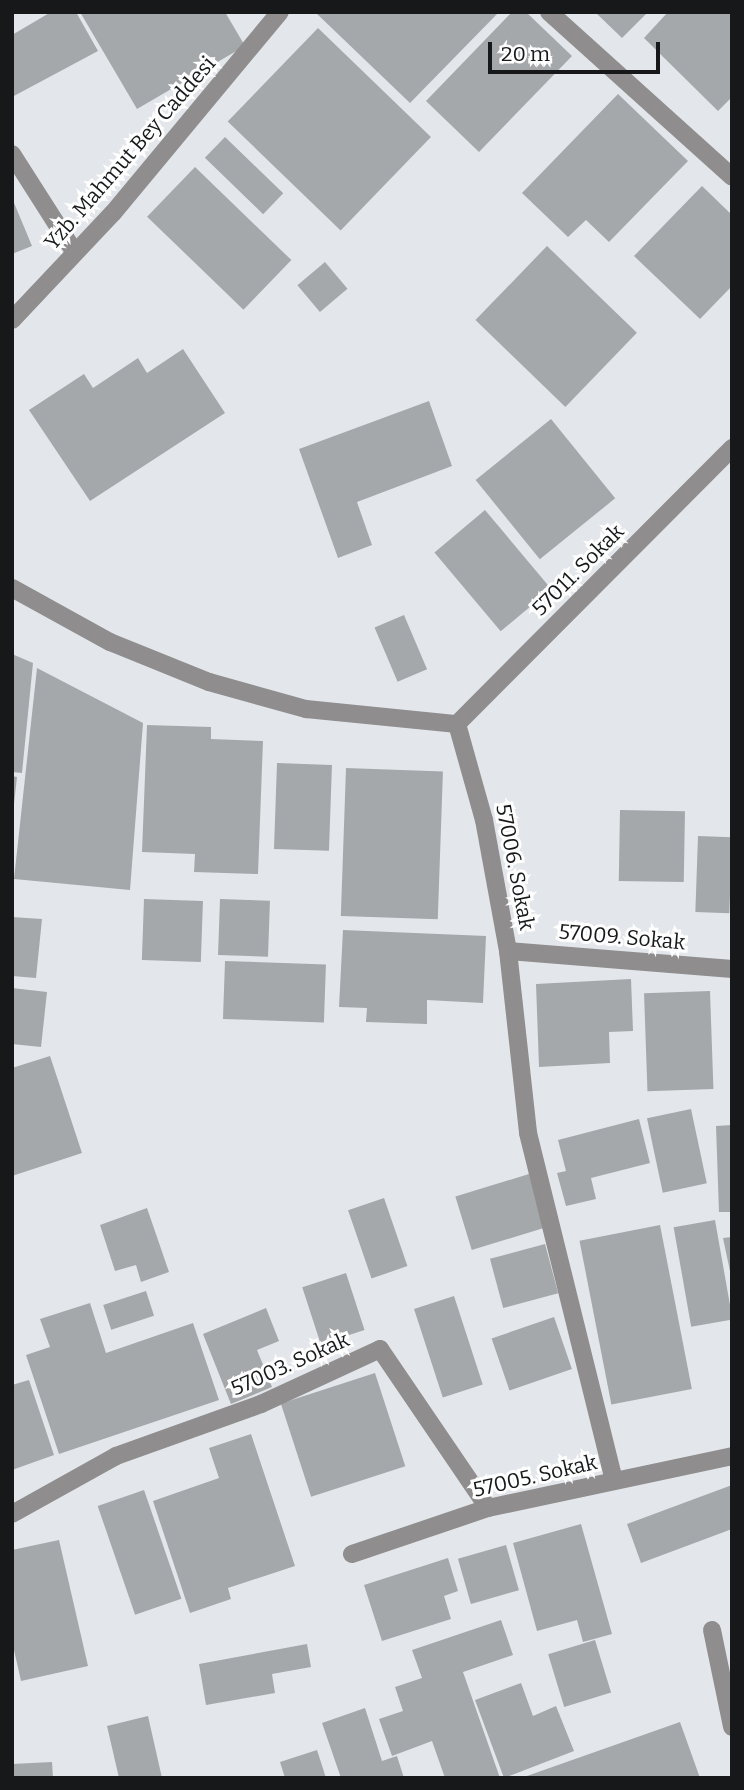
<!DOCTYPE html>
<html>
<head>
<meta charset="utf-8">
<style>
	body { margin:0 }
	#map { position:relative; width:744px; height:1790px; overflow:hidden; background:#e3e7eb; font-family:Bitter,serif }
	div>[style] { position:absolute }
	.building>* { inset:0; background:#a4a8ab; transform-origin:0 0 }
	.street>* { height:18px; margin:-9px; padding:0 9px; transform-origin:9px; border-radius:9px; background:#8f8d8d }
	span { translate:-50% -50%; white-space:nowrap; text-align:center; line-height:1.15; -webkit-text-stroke:6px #fff; paint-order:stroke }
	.street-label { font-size:21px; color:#161819 }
	.frame { position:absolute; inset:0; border:14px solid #161819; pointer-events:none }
	.scale { position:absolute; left:488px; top:42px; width:172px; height:32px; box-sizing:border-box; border:4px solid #161819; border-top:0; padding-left:9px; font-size:21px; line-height:24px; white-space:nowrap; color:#161819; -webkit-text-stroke:5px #fff; paint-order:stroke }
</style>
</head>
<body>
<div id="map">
	<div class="building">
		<i style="clip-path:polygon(51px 12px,76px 12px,98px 51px,12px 97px,12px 35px)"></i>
		<i style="clip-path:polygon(80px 12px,225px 12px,245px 46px,137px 109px)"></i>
		<i style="clip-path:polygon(315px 12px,499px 12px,410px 103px)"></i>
		<i style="clip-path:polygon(512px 12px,526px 12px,572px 56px,479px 152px,426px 101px)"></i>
		<i style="clip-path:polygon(595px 12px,648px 12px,622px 38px)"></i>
		<i style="clip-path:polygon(668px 12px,732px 12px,732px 97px,718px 111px,644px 38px)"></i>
		<i style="left:318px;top:28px;width:157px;height:130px;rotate:44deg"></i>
		<i style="clip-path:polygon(618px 94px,688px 161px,609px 242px,586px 220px,568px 237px,522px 193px)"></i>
		<i style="left:225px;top:137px;width:81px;height:29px;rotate:44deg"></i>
		<i style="left:195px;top:167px;width:134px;height:69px;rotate:44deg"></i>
		<i style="clip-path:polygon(702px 186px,732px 215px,732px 286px,700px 319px,634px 256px)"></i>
		<i style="clip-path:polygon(12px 198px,32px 246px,12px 254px)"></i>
		<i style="left:547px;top:246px;width:125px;height:103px;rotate:44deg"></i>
		<i style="left:325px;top:262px;width:35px;height:36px;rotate:50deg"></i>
		<i style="clip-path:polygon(183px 349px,225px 413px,90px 501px,29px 410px,84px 374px,93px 388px,138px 358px,147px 373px)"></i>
		<i style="clip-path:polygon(429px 401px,452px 466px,357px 502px,372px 545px,338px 558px,299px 449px)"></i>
		<i style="left:551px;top:419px;width:102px;height:97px;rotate:51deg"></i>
		<i style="left:485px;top:510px;width:103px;height:66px;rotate:50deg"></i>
		<i style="left:404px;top:615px;width:59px;height:32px;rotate:67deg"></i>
		<i style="clip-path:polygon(12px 654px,33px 663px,22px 773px,12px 772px)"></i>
		<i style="clip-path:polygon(37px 668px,143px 723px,130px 890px,14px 879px)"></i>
		<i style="clip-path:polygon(147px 725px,211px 727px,211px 739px,263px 741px,258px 874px,194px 872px,195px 854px,142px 852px)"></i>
		<i style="left:277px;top:763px;width:55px;height:86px;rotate:2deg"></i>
		<i style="left:346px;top:768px;width:97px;height:148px;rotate:2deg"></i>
		<i style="clip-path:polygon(12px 776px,17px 777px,14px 804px,12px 804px)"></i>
		<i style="left:620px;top:810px;width:65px;height:71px;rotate:1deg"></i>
		<i style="left:698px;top:836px;width:34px;height:76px;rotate:2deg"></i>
		<i style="left:144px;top:899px;width:59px;height:61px;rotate:2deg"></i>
		<i style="left:220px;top:899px;width:50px;height:56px;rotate:2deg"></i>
		<i style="clip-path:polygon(12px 917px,42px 919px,36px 978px,12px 976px)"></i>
		<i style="clip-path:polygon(343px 930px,486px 936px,483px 1003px,427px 1000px,427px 1024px,366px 1022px,367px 1008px,339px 1007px)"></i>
		<i style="left:225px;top:961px;width:101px;height:58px;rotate:2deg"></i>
		<i style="clip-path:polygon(631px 979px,633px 1031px,609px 1032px,610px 1063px,539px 1067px,536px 984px)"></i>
		<i style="clip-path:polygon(12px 988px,47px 992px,41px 1047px,12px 1044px)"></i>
		<i style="left:710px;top:991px;width:98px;height:66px;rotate:88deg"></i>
		<i style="clip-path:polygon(50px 1056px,82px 1153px,12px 1176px,12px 1068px)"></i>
		<i style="left:691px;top:1109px;width:76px;height:45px;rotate:78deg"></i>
		<i style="clip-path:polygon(639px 1119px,650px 1163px,591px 1178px,596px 1199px,566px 1206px,557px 1173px,566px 1171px,558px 1140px)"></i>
		<i style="clip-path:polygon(732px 1125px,732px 1212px,719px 1212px,716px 1126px)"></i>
		<i style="left:529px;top:1174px;width:56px;height:77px;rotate:73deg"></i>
		<i style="left:384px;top:1198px;width:72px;height:38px;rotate:71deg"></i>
		<i style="clip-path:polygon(147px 1208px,169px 1272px,141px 1282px,136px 1265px,115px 1271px,100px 1225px)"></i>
		<i style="left:715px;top:1220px;width:101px;height:42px;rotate:80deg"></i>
		<i style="left:660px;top:1225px;width:167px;height:82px;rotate:79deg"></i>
		<i style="clip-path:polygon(732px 1237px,732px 1276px,731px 1276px,723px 1238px)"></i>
		<i style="left:545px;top:1244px;width:51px;height:57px;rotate:75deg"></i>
		<i style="left:346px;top:1273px;width:60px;height:46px;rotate:72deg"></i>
		<i style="left:146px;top:1291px;width:26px;height:45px;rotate:72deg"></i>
		<i style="left:454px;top:1296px;width:93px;height:42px;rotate:72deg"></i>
		<i style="clip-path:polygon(90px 1303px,106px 1353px,193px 1323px,219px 1400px,59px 1454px,26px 1355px,50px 1347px,40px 1319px)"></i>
		<i style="clip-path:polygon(266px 1308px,279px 1341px,257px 1350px,272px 1387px,231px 1404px,203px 1334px)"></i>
		<i style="left:554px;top:1317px;width:55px;height:66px;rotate:71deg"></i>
		<i style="left:375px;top:1373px;width:98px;height:99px;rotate:72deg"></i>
		<i style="clip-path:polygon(29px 1380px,54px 1455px,12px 1470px,12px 1385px)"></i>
		<i style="clip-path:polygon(251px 1434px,295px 1566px,228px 1588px,231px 1599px,190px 1613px,153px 1501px,219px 1478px,209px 1448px)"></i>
		<i style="clip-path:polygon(732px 1485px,732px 1529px,641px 1563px,627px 1524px)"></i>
		<i style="left:144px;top:1490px;width:115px;height:49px;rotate:71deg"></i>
		<i style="clip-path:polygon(581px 1524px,612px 1634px,583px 1642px,577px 1620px,537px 1631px,513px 1543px)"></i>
		<i style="clip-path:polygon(59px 1540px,88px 1666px,21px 1681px,12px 1641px,12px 1550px)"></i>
		<i style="left:506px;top:1545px;width:47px;height:50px;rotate:74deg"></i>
		<i style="clip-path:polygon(448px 1558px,458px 1591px,444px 1596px,451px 1619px,382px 1641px,364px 1585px)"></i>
		<i style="clip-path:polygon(501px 1620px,513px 1655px,463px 1672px,500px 1778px,445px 1778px,432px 1741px,392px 1756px,379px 1719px,403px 1711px,395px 1687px,422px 1678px,412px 1650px)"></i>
		<i style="left:595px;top:1640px;width:55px;height:49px;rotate:73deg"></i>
		<i style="clip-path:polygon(307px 1644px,311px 1667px,272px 1674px,275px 1693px,206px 1705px,199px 1664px)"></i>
		<i style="clip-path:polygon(521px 1683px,533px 1716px,556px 1706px,574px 1751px,504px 1778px,475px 1700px)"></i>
		<i style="clip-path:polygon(365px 1708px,382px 1761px,397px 1756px,404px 1778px,341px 1778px,322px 1723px)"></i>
		<i style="clip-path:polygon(148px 1716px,162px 1778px,119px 1778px,107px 1726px)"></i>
		<i style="clip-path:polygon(680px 1722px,700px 1778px,524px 1778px,524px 1777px)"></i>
		<i style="clip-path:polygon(317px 1750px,326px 1778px,285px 1778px,280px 1762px)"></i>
		<i style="clip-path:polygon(52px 1762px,53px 1778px,12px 1778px,12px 1764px)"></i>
	</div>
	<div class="street">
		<i style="left:549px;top:12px;width:246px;rotate:42deg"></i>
		<i style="left:12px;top:154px;width:117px;rotate:57.5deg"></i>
		<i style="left:12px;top:320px;width:147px;rotate:-46.7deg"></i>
		<i style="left:113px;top:213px;width:261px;rotate:-50.3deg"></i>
		<i style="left:12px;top:588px;width:112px;rotate:28.9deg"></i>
		<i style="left:110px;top:642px;width:107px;rotate:22deg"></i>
		<i style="left:209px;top:682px;width:101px;rotate:15.6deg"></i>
		<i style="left:306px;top:709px;width:152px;rotate:5.7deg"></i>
		<i style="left:457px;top:724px;width:100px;rotate:74.3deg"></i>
		<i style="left:484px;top:820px;width:133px;rotate:79.6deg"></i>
		<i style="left:508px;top:951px;width:183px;rotate:83.7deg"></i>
		<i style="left:528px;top:1133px;width:358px;rotate:76.1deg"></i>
		<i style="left:457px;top:724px;width:390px;rotate:-45.1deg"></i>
		<i style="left:508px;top:951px;width:225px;rotate:4.6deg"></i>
		<i style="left:12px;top:1514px;width:119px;rotate:-29.1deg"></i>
		<i style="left:116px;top:1456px;width:154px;rotate:-19.7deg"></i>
		<i style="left:261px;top:1404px;width:131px;rotate:-24.8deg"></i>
		<i style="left:380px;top:1349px;width:192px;rotate:55.8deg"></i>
		<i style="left:352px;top:1554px;width:144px;rotate:-18.7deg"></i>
		<i style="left:488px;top:1508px;width:249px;rotate:-12deg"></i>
		<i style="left:712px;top:1630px;width:99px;rotate:78.3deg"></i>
	</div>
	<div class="street-label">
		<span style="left:130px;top:153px;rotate:-49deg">Yzb. Mahmut Bey Caddesi</span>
		<span style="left:578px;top:570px;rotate:-45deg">57011. Sokak</span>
		<span style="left:515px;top:867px;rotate:79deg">57006. Sokak</span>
		<span style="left:622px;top:937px;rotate:5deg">57009. Sokak</span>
		<span style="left:290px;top:1364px;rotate:-24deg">57003. Sokak</span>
		<span style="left:535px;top:1476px;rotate:-13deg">57005. Sokak</span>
	</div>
	<div class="frame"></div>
	<div class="scale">20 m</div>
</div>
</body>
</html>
